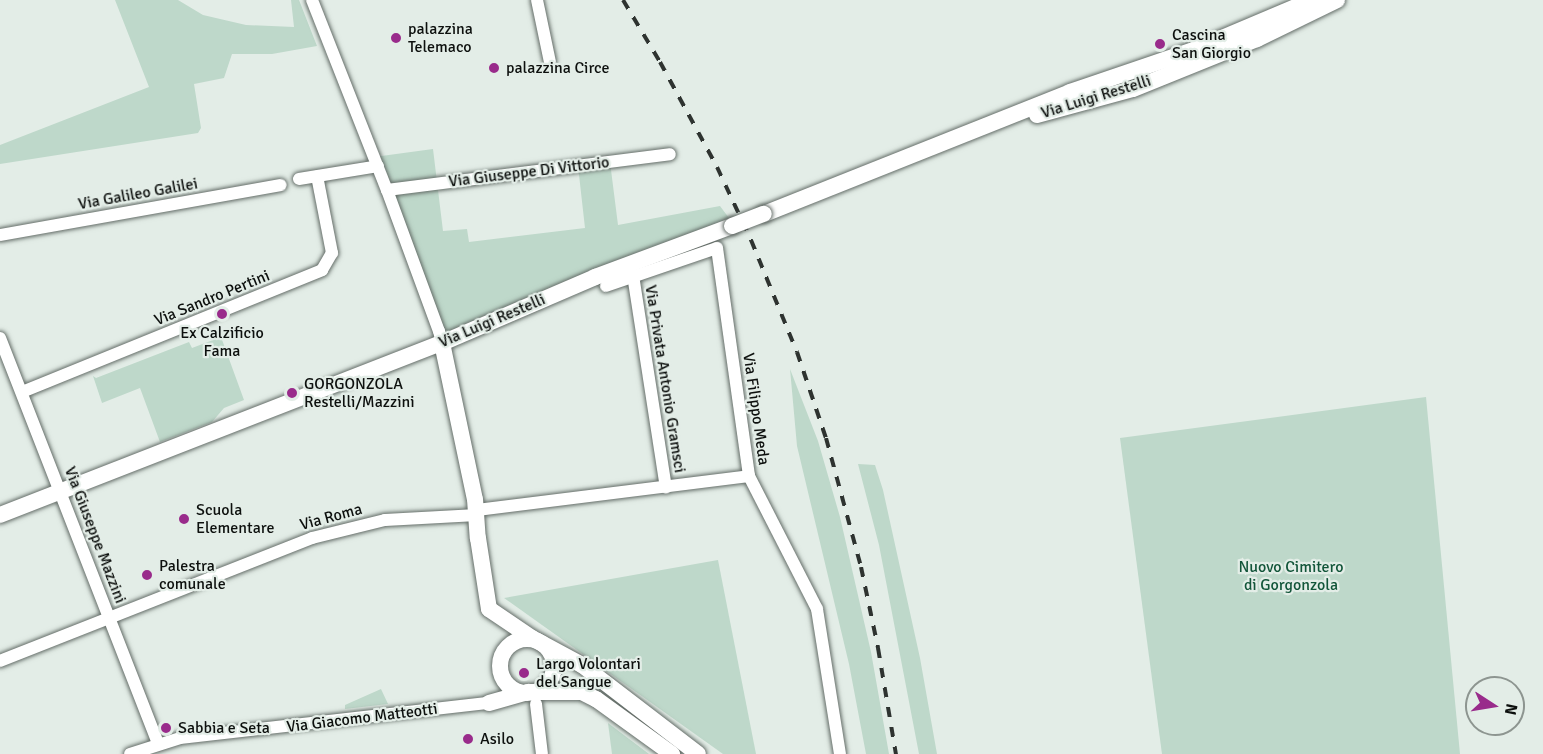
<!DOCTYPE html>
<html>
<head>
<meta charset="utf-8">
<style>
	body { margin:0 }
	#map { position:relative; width:1543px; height:754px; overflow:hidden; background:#e3ede7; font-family:Signika,sans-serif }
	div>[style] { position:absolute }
	.green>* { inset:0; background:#bed8ca }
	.roads { filter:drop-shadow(0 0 2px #646d68) drop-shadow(0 0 2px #646d68) }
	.street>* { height:12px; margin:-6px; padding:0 6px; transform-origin:6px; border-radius:6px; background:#fff }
	.secondary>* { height:16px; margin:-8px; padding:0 8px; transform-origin:8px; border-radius:8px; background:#fff }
	.secondary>.ring { margin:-8px; padding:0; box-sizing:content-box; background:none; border:16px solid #fff; border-radius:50% }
	.rail>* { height:4px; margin-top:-2px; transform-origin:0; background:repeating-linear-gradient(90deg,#2e3330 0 10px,transparent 0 20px) }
	.bridges { filter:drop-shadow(0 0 2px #646d68) drop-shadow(0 0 2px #646d68) }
	.secondary-bridge>* { height:16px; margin:-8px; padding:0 8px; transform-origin:8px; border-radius:8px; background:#fff }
	.dots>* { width:16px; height:16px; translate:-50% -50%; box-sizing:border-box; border:3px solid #e3ede7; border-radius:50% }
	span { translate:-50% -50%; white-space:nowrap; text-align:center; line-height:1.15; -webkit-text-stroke:4.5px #e3ede7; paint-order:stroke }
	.poi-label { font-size:16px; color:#0d100e }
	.left { translate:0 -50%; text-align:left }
	.street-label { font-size:16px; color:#0d100e }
	.park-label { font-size:16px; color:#125539 }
	.north { position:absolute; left:1465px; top:676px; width:60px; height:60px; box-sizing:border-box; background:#e3ede7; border:2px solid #8d9590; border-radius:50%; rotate:102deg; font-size:16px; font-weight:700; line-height:24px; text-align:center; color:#0d100e }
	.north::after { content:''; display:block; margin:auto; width:21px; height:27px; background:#992b8b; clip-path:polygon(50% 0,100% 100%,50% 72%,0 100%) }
</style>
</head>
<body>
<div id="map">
	<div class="green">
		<i style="clip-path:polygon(115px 0,178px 0,203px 15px,246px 25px,294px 27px,291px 0,299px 0,317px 46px,272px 54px,232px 54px,224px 78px,194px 84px,201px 128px,198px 133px,0 164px,0 145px,149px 87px)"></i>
		<i style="clip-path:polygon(433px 149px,443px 231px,467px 229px,469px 242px,585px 228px,578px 166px,610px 162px,618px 225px,720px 206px,729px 218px,440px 342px,374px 157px)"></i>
		<i style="clip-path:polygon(221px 337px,244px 400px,224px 408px,212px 422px,160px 442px,140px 388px,102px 403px,93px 376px,96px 378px,189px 342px,192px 348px)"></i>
		<i style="clip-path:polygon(790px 369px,818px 441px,840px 517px,871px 652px,889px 754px,866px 754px,849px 664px,797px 446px)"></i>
		<i style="clip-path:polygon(1426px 397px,1460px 754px,1162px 754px,1120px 438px)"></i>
		<i style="clip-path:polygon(858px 464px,875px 465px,883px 490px,920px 658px,937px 754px,919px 754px,879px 545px)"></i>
		<i style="clip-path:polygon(718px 560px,756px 754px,723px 754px,504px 598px)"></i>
		<i style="clip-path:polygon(381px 689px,388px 704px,345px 709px,345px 705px)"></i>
		<i style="clip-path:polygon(608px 723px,649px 754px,612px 754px)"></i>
	</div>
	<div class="roads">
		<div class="street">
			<i style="left:312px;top:0;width:204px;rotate:68.5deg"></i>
			<i style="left:387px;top:190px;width:150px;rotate:69.8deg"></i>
			<i style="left:439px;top:331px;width:12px;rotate:76deg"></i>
			<i style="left:537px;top:0;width:63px;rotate:78.2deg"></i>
			<i style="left:299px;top:179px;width:80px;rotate:-9.3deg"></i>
			<i style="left:387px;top:190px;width:285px;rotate:-7.2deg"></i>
			<i style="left:0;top:235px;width:285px;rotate:-10.1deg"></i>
			<i style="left:633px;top:275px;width:215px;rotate:81.2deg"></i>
			<i style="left:606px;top:286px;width:117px;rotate:-18.9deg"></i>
			<i style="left:717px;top:248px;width:230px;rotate:82deg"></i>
			<i style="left:749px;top:476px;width:149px;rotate:62.9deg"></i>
			<i style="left:817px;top:609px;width:147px;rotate:81deg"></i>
			<i style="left:0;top:338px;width:436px;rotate:68.7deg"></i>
			<i style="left:22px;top:392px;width:324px;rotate:-22.1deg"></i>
			<i style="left:322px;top:270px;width:20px;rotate:-60deg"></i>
			<i style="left:332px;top:253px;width:78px;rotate:-101deg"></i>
			<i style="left:477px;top:510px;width:274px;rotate:-7.1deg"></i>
			<i style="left:0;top:661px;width:335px;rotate:-21.5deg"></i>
			<i style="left:312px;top:538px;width:75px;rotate:-13.9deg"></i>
			<i style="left:385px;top:520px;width:92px;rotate:-3.1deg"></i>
			<i style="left:536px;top:704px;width:50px;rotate:83.2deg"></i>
			<i style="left:130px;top:754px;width:52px;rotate:-17.7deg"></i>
			<i style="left:180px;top:738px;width:311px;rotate:-6.5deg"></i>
		</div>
		<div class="secondary">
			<i style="left:1037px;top:115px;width:99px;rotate:-15.2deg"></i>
			<i style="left:1133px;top:89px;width:134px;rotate:-22deg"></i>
			<i style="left:1257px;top:39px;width:89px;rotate:-26deg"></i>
			<i style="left:764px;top:214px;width:329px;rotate:-21.7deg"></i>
			<i style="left:1070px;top:92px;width:133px;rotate:-18.8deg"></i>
			<i style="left:1196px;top:49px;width:126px;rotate:-22.9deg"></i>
			<i style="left:442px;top:343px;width:159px;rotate:78.1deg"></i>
			<i style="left:475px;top:499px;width:39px;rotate:86deg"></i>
			<i style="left:478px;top:538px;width:72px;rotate:81.2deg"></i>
			<i style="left:489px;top:609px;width:52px;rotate:34deg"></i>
			<i style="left:532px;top:638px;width:57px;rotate:28.4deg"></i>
			<i style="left:582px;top:665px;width:146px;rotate:37.5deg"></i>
			<i style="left:0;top:515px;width:474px;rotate:-21.3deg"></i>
			<i style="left:442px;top:343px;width:167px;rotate:-23.3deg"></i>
			<i style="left:595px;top:277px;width:146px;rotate:-20.4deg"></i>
			<i class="ring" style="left:500px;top:639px;width:38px;height:38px"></i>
			<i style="left:489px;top:703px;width:41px;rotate:-15.8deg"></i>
			<i style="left:528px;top:692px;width:54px"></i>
			<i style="left:582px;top:692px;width:16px;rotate:27deg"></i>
			<i style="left:596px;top:699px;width:94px;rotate:35.9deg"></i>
		</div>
	</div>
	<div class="rail">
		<i style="left:623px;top:0;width:72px;rotate:59.2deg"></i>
		<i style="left:660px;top:62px;width:119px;rotate:61.5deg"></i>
		<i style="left:717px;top:167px;width:81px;rotate:65deg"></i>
		<i style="left:751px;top:240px;width:121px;rotate:67.7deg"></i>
		<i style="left:797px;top:352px;width:91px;rotate:71.4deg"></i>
		<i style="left:826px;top:438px;width:134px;rotate:74.8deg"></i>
		<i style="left:861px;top:567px;width:83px;rotate:78.1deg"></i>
		<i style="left:878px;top:648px;width:108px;rotate:80.4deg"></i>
	</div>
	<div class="bridges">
		<div class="secondary-bridge">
			<i style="left:732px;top:226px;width:34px;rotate:-21deg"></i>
		</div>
	</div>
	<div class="dots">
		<i style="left:396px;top:38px;background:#992b8b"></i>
		<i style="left:1160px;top:44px;background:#992b8b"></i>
		<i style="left:494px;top:68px;background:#992b8b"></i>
		<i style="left:222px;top:314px;background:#992b8b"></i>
		<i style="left:292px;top:393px;background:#992b8b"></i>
		<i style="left:184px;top:519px;background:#992b8b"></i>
		<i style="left:147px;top:575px;background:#992b8b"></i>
		<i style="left:524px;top:673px;background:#992b8b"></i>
		<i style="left:166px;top:728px;background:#992b8b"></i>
		<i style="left:468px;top:739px;background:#992b8b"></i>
	</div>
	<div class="poi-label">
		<span class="left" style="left:408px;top:38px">palazzina<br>Telemaco</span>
		<span class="left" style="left:1172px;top:44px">Cascina<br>San Giorgio</span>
		<span class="left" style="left:506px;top:68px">palazzina Circe</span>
		<span style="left:222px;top:342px">Ex Calzificio<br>Fama</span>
		<span class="left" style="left:304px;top:393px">GORGONZOLA<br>Restelli/Mazzini</span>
		<span class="left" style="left:196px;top:519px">Scuola<br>Elementare</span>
		<span class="left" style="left:159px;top:575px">Palestra<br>comunale</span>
		<span class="left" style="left:536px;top:673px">Largo Volontari<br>del Sangue</span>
		<span class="left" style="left:178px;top:728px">Sabbia e Seta</span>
		<span class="left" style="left:480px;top:739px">Asilo</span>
	</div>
	<div class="street-label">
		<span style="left:1096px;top:97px;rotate:-17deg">Via Luigi Restelli</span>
		<span style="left:529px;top:172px;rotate:-7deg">Via Giuseppe Di Vittorio</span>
		<span style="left:138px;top:194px;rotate:-10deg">Via Galileo Galilei</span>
		<span style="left:212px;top:298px;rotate:-22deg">Via Sandro Pertini</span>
		<span style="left:492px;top:321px;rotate:-23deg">Via Luigi Restelli</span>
		<span style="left:665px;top:379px;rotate:81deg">Via Privata Antonio Gramsci</span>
		<span style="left:756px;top:409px;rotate:82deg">Via Filippo Meda</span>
		<span style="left:331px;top:517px;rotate:-15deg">Via Roma</span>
		<span style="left:95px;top:535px;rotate:69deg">Via Giuseppe Mazzini</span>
		<span style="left:362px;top:718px;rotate:-7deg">Via Giacomo Matteotti</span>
	</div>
	<div class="park-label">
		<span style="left:1291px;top:576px">Nuovo Cimitero<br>di Gorgonzola</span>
	</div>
	<div class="north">N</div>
</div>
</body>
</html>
